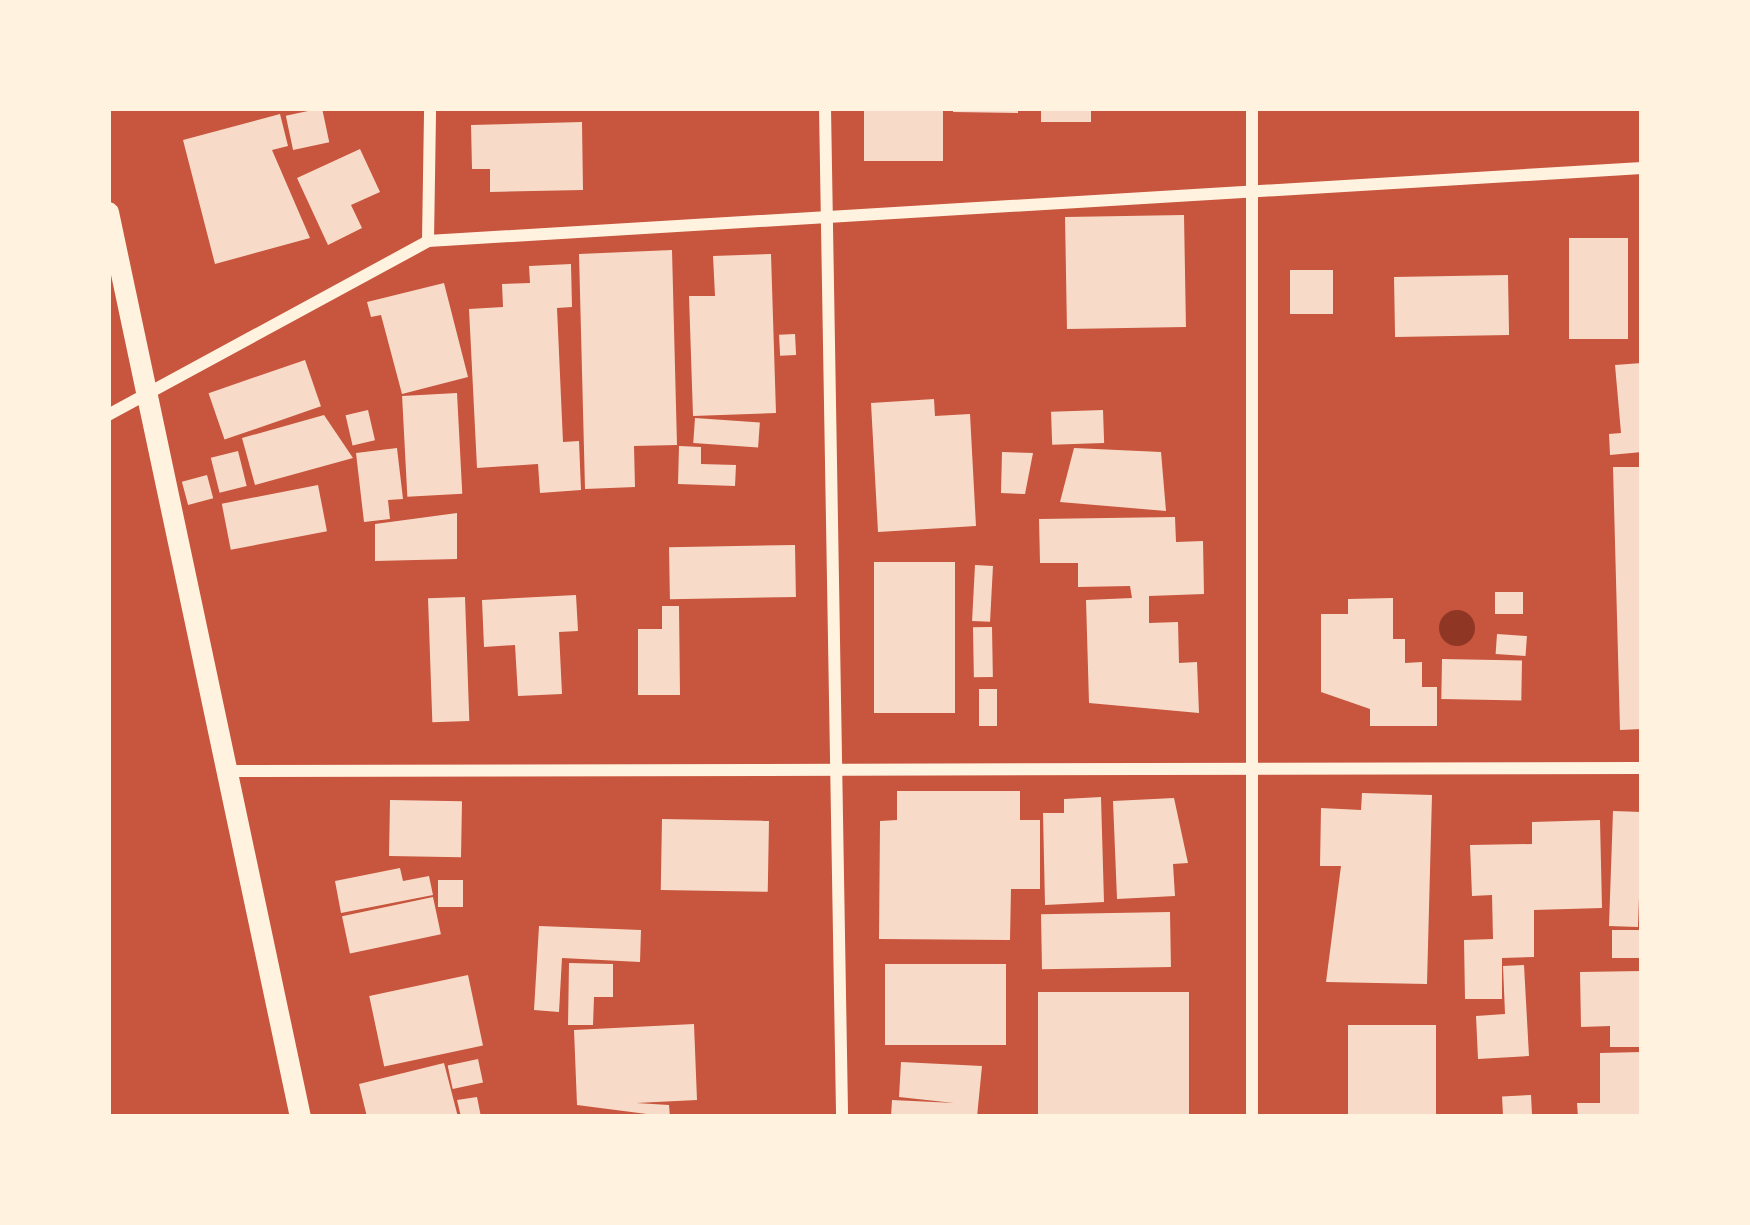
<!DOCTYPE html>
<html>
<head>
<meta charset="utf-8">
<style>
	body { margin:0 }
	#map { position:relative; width:1750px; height:1225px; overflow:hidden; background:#c8553d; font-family:"Public Sans",sans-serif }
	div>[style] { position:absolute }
	.water>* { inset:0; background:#8f3625 }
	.round { border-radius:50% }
	.building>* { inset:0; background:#f7dbc8; transform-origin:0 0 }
	.minor>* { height:12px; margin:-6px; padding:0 6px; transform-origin:6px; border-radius:6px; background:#fff3e0 }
	.tertiary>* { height:21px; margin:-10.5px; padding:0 10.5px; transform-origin:10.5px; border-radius:10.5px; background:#fff3e0 }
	span { translate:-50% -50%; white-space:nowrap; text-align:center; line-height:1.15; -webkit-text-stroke:12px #fff3e0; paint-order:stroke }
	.frame { position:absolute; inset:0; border:111px solid #fff3e0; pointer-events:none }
</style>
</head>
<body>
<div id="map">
	<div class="water">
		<i class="round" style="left:1439px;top:610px;width:36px;height:36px"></i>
	</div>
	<div class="building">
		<i style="left:322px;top:108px;width:35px;height:37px;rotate:78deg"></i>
		<i style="left:864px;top:108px;width:79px;height:53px"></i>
		<i style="clip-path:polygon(953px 108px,1018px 108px,1018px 113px,953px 112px)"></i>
		<i style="left:1041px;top:108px;width:50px;height:14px"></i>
		<i style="clip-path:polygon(280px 114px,288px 146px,272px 150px,310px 238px,215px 264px,183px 140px)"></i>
		<i style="clip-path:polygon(582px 122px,583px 190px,490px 192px,490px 169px,472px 169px,471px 125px)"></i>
		<i style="clip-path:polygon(360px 149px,380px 192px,351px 205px,362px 228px,328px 245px,297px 178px)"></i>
		<i style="left:1184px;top:215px;width:112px;height:119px;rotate:89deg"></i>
		<i style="left:1628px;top:238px;width:101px;height:59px;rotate:90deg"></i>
		<i style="clip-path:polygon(672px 250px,677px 445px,634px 446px,635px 487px,585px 489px,579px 254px)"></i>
		<i style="clip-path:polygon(771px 254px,776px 413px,693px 416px,689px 296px,715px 296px,713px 256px)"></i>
		<i style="clip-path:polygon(571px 264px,572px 307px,557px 308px,563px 442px,579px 441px,581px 490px,540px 493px,538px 464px,477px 468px,469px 309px,503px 307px,502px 284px,530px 283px,529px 266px)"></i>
		<i style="left:1290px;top:270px;width:43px;height:44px"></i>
		<i style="left:1508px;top:275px;width:60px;height:114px;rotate:89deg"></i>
		<i style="clip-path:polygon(444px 283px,468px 377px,402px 394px,381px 315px,371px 317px,367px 302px)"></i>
		<i style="left:795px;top:334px;width:21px;height:16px;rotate:87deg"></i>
		<i style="left:305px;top:360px;width:49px;height:102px;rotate:71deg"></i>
		<i style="clip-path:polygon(1642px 363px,1642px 452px,1610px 455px,1609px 434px,1621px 433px,1615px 365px)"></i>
		<i style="left:457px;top:393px;width:101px;height:55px;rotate:87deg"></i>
		<i style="clip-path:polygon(934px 399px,935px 416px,970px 414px,976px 526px,878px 532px,871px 403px)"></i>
		<i style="left:368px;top:410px;width:31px;height:23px;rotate:77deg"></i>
		<i style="left:1103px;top:410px;width:33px;height:52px;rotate:88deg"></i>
		<i style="clip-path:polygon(324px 415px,353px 458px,255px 485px,242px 438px)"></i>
		<i style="left:695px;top:418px;width:65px;height:25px;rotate:4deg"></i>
		<i style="clip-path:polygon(679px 446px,701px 447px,701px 464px,736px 465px,735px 486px,678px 484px)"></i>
		<i style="clip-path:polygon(397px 448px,403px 499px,388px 500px,390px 519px,364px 522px,356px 453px)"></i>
		<i style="clip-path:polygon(1074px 448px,1161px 452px,1166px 511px,1060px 502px)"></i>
		<i style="left:238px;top:451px;width:36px;height:28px;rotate:76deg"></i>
		<i style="clip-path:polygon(1002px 452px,1033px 453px,1025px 494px,1001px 493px)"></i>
		<i style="clip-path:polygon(1613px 467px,1642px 467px,1642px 729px,1620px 730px)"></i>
		<i style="left:207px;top:475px;width:24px;height:26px;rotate:75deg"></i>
		<i style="left:318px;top:485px;width:47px;height:98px;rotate:79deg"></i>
		<i style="clip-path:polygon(457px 513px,457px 559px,375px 561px,375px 524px)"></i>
		<i style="clip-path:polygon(1175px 517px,1176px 542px,1203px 541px,1204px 594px,1149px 596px,1149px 623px,1178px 622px,1179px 663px,1197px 662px,1199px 713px,1089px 703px,1086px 600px,1132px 598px,1130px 586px,1078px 587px,1078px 563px,1040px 563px,1039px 519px)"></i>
		<i style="left:795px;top:545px;width:52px;height:126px;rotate:89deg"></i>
		<i style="left:955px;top:562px;width:151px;height:81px;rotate:90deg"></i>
		<i style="left:975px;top:565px;width:18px;height:56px;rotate:3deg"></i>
		<i style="left:1495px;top:592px;width:28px;height:22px"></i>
		<i style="clip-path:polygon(576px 595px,578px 631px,559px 632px,562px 694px,518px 696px,515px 645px,484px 647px,482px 600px)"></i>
		<i style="left:465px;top:597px;width:124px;height:37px;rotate:88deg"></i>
		<i style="clip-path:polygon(1393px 598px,1393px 639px,1405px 639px,1405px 663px,1422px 662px,1422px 687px,1437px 687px,1437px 726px,1370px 726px,1370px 709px,1321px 692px,1321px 614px,1348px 614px,1348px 599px)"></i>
		<i style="clip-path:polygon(662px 606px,679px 606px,680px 695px,638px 695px,638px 629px,662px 629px)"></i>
		<i style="left:992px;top:627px;width:50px;height:19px;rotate:89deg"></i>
		<i style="left:1497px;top:634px;width:30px;height:20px;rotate:4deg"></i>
		<i style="left:1442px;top:659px;width:80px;height:40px;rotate:1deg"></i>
		<i style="left:979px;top:689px;width:18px;height:37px"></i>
		<i style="clip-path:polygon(897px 791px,1020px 791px,1020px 820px,1040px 820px,1040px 889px,1011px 889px,1010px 940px,879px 939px,880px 821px,897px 820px)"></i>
		<i style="clip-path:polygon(1362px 793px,1432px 795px,1427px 984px,1326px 982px,1341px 866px,1320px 866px,1321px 808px,1361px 810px)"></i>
		<i style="clip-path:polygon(1101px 797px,1104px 902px,1045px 905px,1043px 813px,1064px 813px,1064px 799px)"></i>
		<i style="clip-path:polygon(1174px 798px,1188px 863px,1173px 864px,1175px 896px,1117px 899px,1113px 801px)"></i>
		<i style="left:390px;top:800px;width:72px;height:56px;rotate:1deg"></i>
		<i style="left:1613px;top:811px;width:29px;height:115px;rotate:2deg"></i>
		<i style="left:662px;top:819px;width:107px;height:71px;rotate:1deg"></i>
		<i style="clip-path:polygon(1600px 820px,1602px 908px,1534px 910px,1534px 957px,1502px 958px,1502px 999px,1465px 999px,1464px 940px,1493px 939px,1492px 895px,1472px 896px,1470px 845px,1532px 844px,1532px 822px)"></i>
		<i style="clip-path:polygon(400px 868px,403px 881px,429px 876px,433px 895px,341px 913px,335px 881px)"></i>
		<i style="left:438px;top:880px;width:25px;height:27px"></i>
		<i style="left:433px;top:897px;width:38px;height:93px;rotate:78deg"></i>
		<i style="left:1170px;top:912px;width:55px;height:129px;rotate:89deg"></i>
		<i style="clip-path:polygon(539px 926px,641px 930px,640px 962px,562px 958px,559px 1012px,534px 1010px)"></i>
		<i style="left:1612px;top:930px;width:30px;height:28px"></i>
		<i style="clip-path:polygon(569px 963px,613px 964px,613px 997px,594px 997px,593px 1025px,568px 1025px)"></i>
		<i style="left:885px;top:964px;width:121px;height:81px"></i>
		<i style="clip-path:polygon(1524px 965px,1529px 1056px,1478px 1059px,1476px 1016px,1505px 1014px,1503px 966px)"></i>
		<i style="clip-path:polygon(1642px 971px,1642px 1047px,1610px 1047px,1610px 1026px,1581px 1027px,1580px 972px)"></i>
		<i style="left:468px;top:975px;width:72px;height:101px;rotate:78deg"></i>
		<i style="left:1189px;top:992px;width:125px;height:151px;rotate:90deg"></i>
		<i style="clip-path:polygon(694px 1024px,697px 1100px,636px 1103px,669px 1105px,670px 1117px,577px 1105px,574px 1030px)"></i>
		<i style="left:1348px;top:1025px;width:88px;height:92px"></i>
		<i style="clip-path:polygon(1642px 1052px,1642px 1117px,1578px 1117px,1577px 1103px,1600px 1103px,1600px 1053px)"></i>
		<i style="left:478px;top:1059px;width:24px;height:31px;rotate:78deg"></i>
		<i style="clip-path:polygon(901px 1062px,982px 1066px,977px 1117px,891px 1117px,892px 1100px,954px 1103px,899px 1097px)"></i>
		<i style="clip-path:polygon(444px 1063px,458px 1117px,367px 1117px,359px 1084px)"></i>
		<i style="left:1531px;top:1095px;width:22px;height:29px;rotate:87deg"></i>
		<i style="clip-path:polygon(477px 1097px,481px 1117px,461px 1117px,457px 1100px)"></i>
	</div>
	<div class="minor">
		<i style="left:825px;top:108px;width:1009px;rotate:89.03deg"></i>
		<i style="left:1252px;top:108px;width:1009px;rotate:90deg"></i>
		<i style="left:428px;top:241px;width:133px;rotate:-89.1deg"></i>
		<i style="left:108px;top:415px;width:364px;rotate:-28.5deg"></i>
		<i style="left:428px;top:241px;width:1216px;rotate:-3.44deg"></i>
		<i style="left:233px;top:771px;width:1409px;rotate:-0.12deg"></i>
	</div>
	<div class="tertiary">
		<i style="left:108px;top:212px;width:925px;rotate:78.02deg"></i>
	</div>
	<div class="frame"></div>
</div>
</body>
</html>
